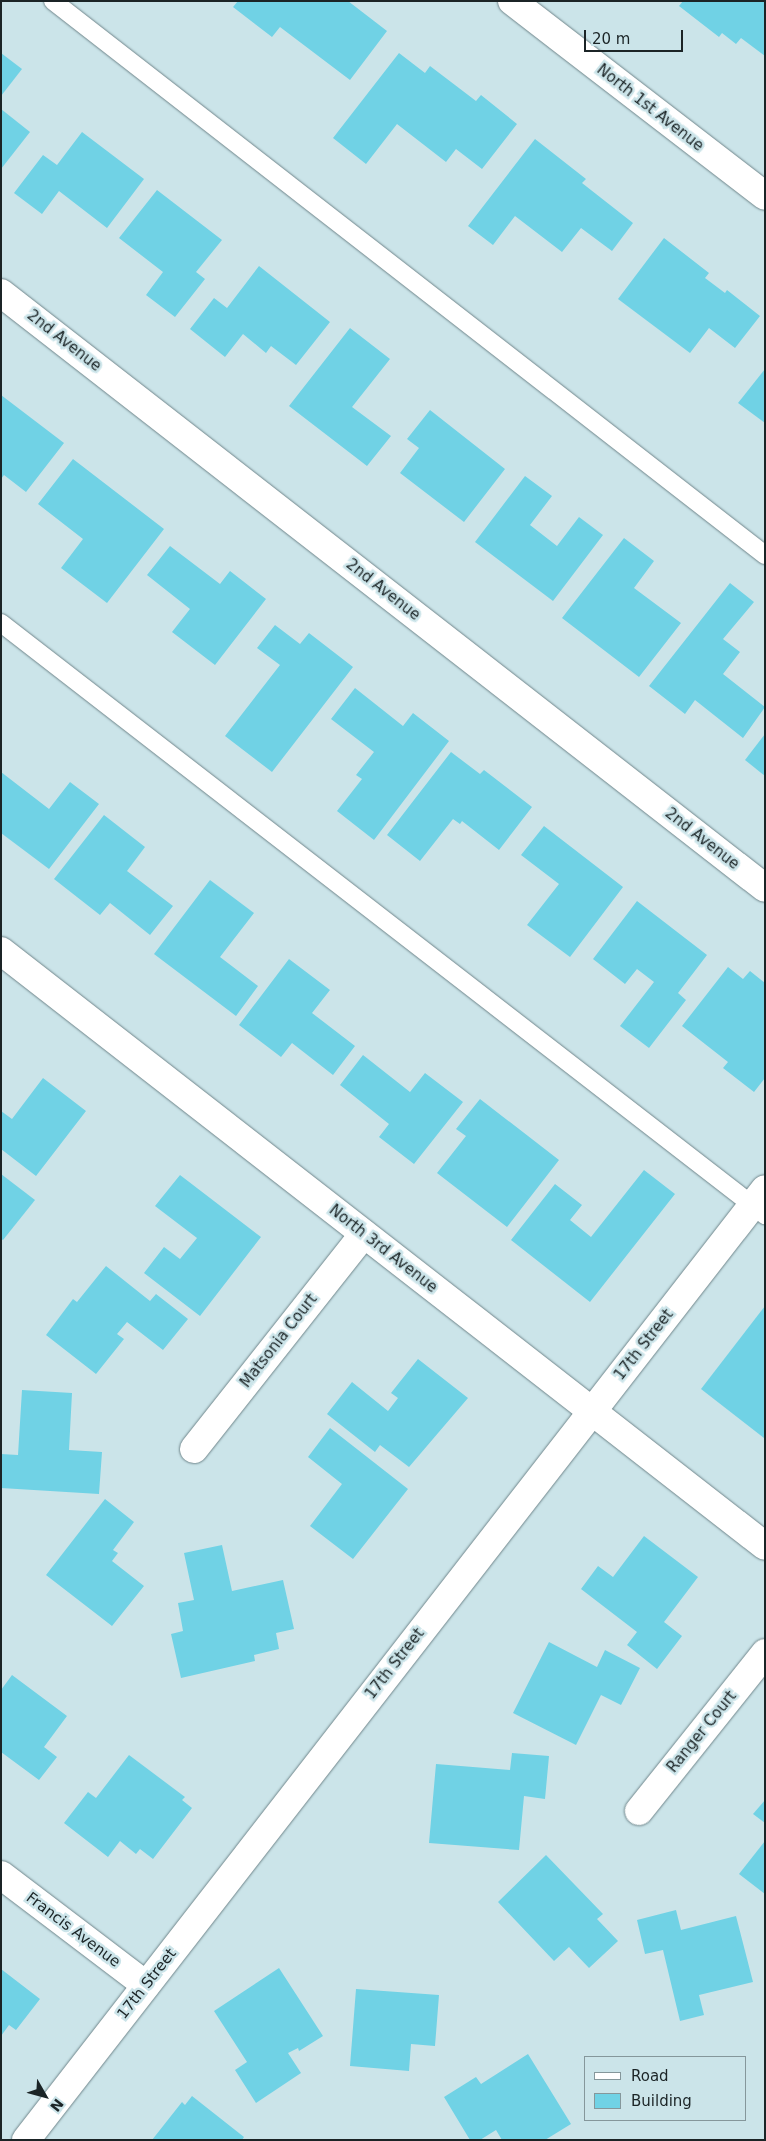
<!DOCTYPE html>
<html>
<head>
<meta charset="utf-8">
<style>
	body { margin:0 }
	#map { position:relative; width:766px; height:2141px; overflow:hidden; background:#cbe4e9; font-family:"DejaVu Sans",sans-serif }
	div>[style] { position:absolute }
	.building>* { inset:0; background:#70d2e5 }
	.roads { filter:drop-shadow(0 0 1px #70868b) drop-shadow(0 0 1px #70868b) }
	.lane>* { height:18px; margin:-9px; padding:0 9px; transform-origin:9px; border-radius:9px; background:#fff }
	.street>* { height:28px; margin:-14px; padding:0 14px; transform-origin:14px; border-radius:14px; background:#fff }
	.secondary>* { height:28px; margin:-14px; padding:0 14px; transform-origin:14px; border-radius:14px; background:#fff }
	span { translate:-50% -50%; white-space:nowrap; text-align:center; line-height:1.15; -webkit-text-stroke:5px #cbe4e9; paint-order:stroke }
	.street-label { font-size:15px; color:#1b2426 }
	.frame { position:absolute; inset:0; border:2px solid #1b2426; pointer-events:none }
	.legend { position:absolute; left:584px; top:2056px; width:162px; height:65px; box-sizing:border-box; background:#cbe4e9; border:1px solid #85979b; margin:0; padding:6px 9px; list-style:none; font-size:15px; color:#1b2426 }
	.legend li { display:flex; align-items:center; gap:10px; height:25px }
	.legend b { width:25px; border:1px solid #85979b }
	.north { position:absolute; left:20px; top:2071px; width:50px; height:50px; -webkit-text-stroke:4px #cbe4e9; paint-order:stroke; rotate:128deg; font-size:14px; font-weight:700; line-height:20px; text-align:center; color:#1b2426 }
	.north::after { content:''; display:block; margin:auto; width:18px; height:22px; background:#1b2426; clip-path:polygon(50% 0,100% 100%,50% 72%,0 100%) }
	.scale { position:absolute; left:584px; top:30px; width:99px; height:22px; box-sizing:border-box; border:2px solid #1b2426; border-top:0; padding-left:6px; font-size:15px; line-height:18px; white-space:nowrap; color:#1b2426; -webkit-text-stroke:4px #cbe4e9; paint-order:stroke }
</style>
</head>
<body>
<div id="map">
	<div class="building">
		<i style="clip-path:polygon(238px 1px,348px 1px,387px 31px,350px 80px,280px 27px,272px 37px,233px 7px)"></i>
		<i style="clip-path:polygon(683px 1px,765px 1px,765px 56px,741px 38px,736px 44px,722px 33px,719px 37px,679px 6px)"></i>
		<i style="clip-path:polygon(1px 53px,22px 69px,1px 96px)"></i>
		<i style="clip-path:polygon(399px 53px,425px 73px,430px 66px,476px 101px,481px 95px,517px 124px,482px 169px,456px 149px,446px 162px,397px 124px,366px 164px,333px 138px)"></i>
		<i style="clip-path:polygon(1px 109px,30px 132px,1px 169px)"></i>
		<i style="clip-path:polygon(82px 132px,144px 179px,107px 228px,59px 191px,42px 214px,14px 193px,43px 155px,57px 165px)"></i>
		<i style="clip-path:polygon(535px 139px,586px 179px,582px 183px,633px 223px,612px 251px,581px 228px,562px 252px,515px 216px,493px 245px,468px 226px)"></i>
		<i style="clip-path:polygon(157px 190px,222px 240px,196px 272px,205px 279px,175px 317px,146px 295px,163px 272px,119px 238px)"></i>
		<i style="clip-path:polygon(664px 238px,709px 273px,705px 278px,725px 293px,727px 290px,760px 316px,735px 348px,709px 328px,690px 353px,618px 299px)"></i>
		<i style="clip-path:polygon(259px 266px,330px 322px,296px 365px,271px 346px,266px 353px,243px 334px,225px 357px,190px 329px,214px 298px,227px 308px)"></i>
		<i style="clip-path:polygon(350px 328px,390px 359px,352px 407px,391px 436px,367px 466px,289px 406px)"></i>
		<i style="clip-path:polygon(765px 369px,765px 423px,738px 403px)"></i>
		<i style="clip-path:polygon(1px 395px,64px 443px,26px 492px,4px 475px,1px 479px)"></i>
		<i style="clip-path:polygon(430px 410px,505px 469px,464px 522px,400px 473px,419px 448px,407px 439px)"></i>
		<i style="clip-path:polygon(73px 459px,164px 529px,107px 603px,61px 568px,83px 539px,38px 504px)"></i>
		<i style="clip-path:polygon(525px 476px,552px 496px,530px 525px,557px 546px,579px 517px,603px 535px,553px 601px,475px 542px)"></i>
		<i style="clip-path:polygon(624px 538px,654px 561px,634px 588px,681px 623px,639px 677px,562px 618px)"></i>
		<i style="clip-path:polygon(170px 546px,220px 584px,230px 571px,266px 599px,215px 665px,172px 632px,190px 609px,147px 575px)"></i>
		<i style="clip-path:polygon(730px 583px,754px 602px,723px 639px,740px 652px,723px 674px,765px 707px,743px 738px,695px 700px,685px 714px,649px 686px)"></i>
		<i style="clip-path:polygon(275px 625px,300px 644px,309px 633px,353px 667px,272px 772px,225px 736px,280px 665px,257px 648px)"></i>
		<i style="clip-path:polygon(355px 688px,403px 726px,413px 713px,449px 741px,374px 840px,337px 811px,362px 779px,356px 775px,374px 752px,331px 719px)"></i>
		<i style="clip-path:polygon(765px 734px,765px 776px,745px 760px)"></i>
		<i style="clip-path:polygon(451px 752px,480px 774px,484px 770px,532px 807px,499px 850px,462px 821px,460px 824px,453px 819px,420px 861px,387px 835px)"></i>
		<i style="clip-path:polygon(1px 772px,49px 809px,70px 782px,99px 804px,49px 869px,1px 833px)"></i>
		<i style="clip-path:polygon(104px 815px,145px 847px,127px 871px,173px 906px,150px 935px,110px 903px,100px 915px,54px 879px)"></i>
		<i style="clip-path:polygon(544px 826px,623px 887px,570px 957px,527px 925px,559px 884px,521px 855px)"></i>
		<i style="clip-path:polygon(210px 880px,254px 913px,220px 957px,258px 986px,236px 1016px,154px 954px)"></i>
		<i style="clip-path:polygon(637px 901px,707px 955px,678px 993px,686px 1000px,649px 1048px,620px 1026px,654px 982px,637px 969px,625px 984px,593px 959px)"></i>
		<i style="clip-path:polygon(289px 959px,330px 990px,312px 1013px,355px 1046px,333px 1075px,292px 1043px,281px 1057px,239px 1025px)"></i>
		<i style="clip-path:polygon(728px 967px,743px 979px,750px 971px,765px 983px,765px 1078px,754px 1092px,723px 1068px,728px 1062px,682px 1026px)"></i>
		<i style="clip-path:polygon(363px 1055px,410px 1092px,425px 1073px,463px 1102px,414px 1164px,379px 1137px,389px 1124px,340px 1085px)"></i>
		<i style="clip-path:polygon(43px 1078px,86px 1111px,36px 1176px,1px 1149px,1px 1111px,12px 1119px)"></i>
		<i style="clip-path:polygon(480px 1099px,559px 1160px,507px 1227px,437px 1173px,466px 1136px,456px 1129px)"></i>
		<i style="clip-path:polygon(644px 1170px,675px 1194px,590px 1302px,511px 1240px,555px 1184px,582px 1205px,570px 1220px,591px 1237px)"></i>
		<i style="clip-path:polygon(1px 1174px,35px 1200px,3px 1240px,1px 1239px)"></i>
		<i style="clip-path:polygon(180px 1175px,261px 1237px,200px 1316px,144px 1273px,164px 1247px,180px 1259px,197px 1238px,155px 1206px)"></i>
		<i style="clip-path:polygon(106px 1266px,150px 1301px,156px 1294px,188px 1319px,163px 1350px,127px 1322px,117px 1334px,124px 1339px,96px 1374px,46px 1335px,73px 1299px,77px 1302px)"></i>
		<i style="clip-path:polygon(765px 1306px,765px 1436px,764px 1438px,701px 1389px)"></i>
		<i style="clip-path:polygon(418px 1359px,468px 1398px,409px 1467px,380px 1445px,375px 1452px,327px 1414px,352px 1382px,388px 1411px,398px 1398px,391px 1393px)"></i>
		<i style="clip-path:polygon(22px 1390px,72px 1393px,69px 1450px,102px 1452px,99px 1494px,1px 1488px,1px 1454px,18px 1455px)"></i>
		<i style="clip-path:polygon(330px 1428px,408px 1489px,353px 1559px,310px 1526px,342px 1484px,308px 1457px)"></i>
		<i style="clip-path:polygon(105px 1499px,134px 1522px,113px 1550px,118px 1553px,112px 1561px,144px 1586px,112px 1626px,46px 1575px)"></i>
		<i style="clip-path:polygon(644px 1536px,698px 1577px,664px 1622px,682px 1636px,657px 1669px,627px 1645px,637px 1632px,581px 1589px,598px 1566px,613px 1577px)"></i>
		<i style="clip-path:polygon(222px 1545px,232px 1591px,283px 1580px,294px 1629px,276px 1633px,279px 1649px,254px 1655px,255px 1661px,181px 1678px,171px 1634px,183px 1631px,178px 1603px,194px 1600px,184px 1553px)"></i>
		<i style="clip-path:polygon(549px 1642px,597px 1667px,605px 1650px,640px 1668px,621px 1705px,601px 1695px,576px 1745px,513px 1713px)"></i>
		<i style="clip-path:polygon(12px 1675px,67px 1716px,44px 1747px,57px 1757px,39px 1780px,1px 1752px,1px 1690px)"></i>
		<i style="clip-path:polygon(512px 1753px,549px 1756px,545px 1799px,524px 1796px,519px 1850px,429px 1843px,436px 1764px,510px 1770px)"></i>
		<i style="clip-path:polygon(129px 1755px,185px 1797px,182px 1800px,192px 1808px,153px 1859px,140px 1849px,136px 1854px,120px 1841px,108px 1857px,64px 1823px,88px 1792px,96px 1798px)"></i>
		<i style="clip-path:polygon(765px 1800px,765px 1823px,753px 1814px)"></i>
		<i style="clip-path:polygon(765px 1841px,765px 1894px,739px 1874px)"></i>
		<i style="clip-path:polygon(546px 1855px,603px 1914px,597px 1919px,618px 1941px,589px 1968px,569px 1947px,554px 1961px,498px 1902px)"></i>
		<i style="clip-path:polygon(676px 1910px,681px 1930px,736px 1916px,753px 1982px,699px 1995px,704px 2015px,680px 2021px,663px 1950px,645px 1954px,637px 1920px)"></i>
		<i style="clip-path:polygon(279px 1968px,323px 2036px,299px 2051px,298px 2048px,288px 2053px,301px 2073px,256px 2103px,235px 2070px,247px 2062px,214px 2011px)"></i>
		<i style="clip-path:polygon(1px 1969px,40px 1999px,16px 2030px,9px 2025px,1px 2036px)"></i>
		<i style="clip-path:polygon(356px 1989px,439px 1995px,435px 2046px,411px 2044px,409px 2071px,350px 2066px)"></i>
		<i style="clip-path:polygon(528px 2054px,571px 2124px,545px 2140px,502px 2140px,496px 2130px,480px 2140px,470px 2140px,444px 2097px,476px 2077px,481px 2084px)"></i>
		<i style="clip-path:polygon(192px 2096px,244px 2137px,242px 2140px,152px 2140px,182px 2102px,185px 2105px)"></i>
	</div>
	<div class="roads">
		<div class="lane">
			<i style="left:53px;top:1px;width:902px;rotate:37.89deg"></i>
			<i style="left:1px;top:623px;width:967px;rotate:37.77deg"></i>
		</div>
		<div class="street">
			<i style="left:512px;top:1px;width:319px;rotate:37.6deg"></i>
			<i style="left:1px;top:951px;width:968px;rotate:37.91deg"></i>
			<i style="left:194px;top:1449px;width:274px;rotate:-51.7deg"></i>
			<i style="left:639px;top:1811px;width:202px;rotate:-51.4deg"></i>
			<i style="left:1px;top:1875px;width:182px;rotate:37.2deg"></i>
			<i style="left:26px;top:2140px;width:1204px;rotate:-52.15deg"></i>
		</div>
		<div class="secondary">
			<i style="left:1px;top:293px;width:968px;rotate:37.91deg"></i>
		</div>
	</div>
	<div class="street-label">
		<span style="left:650px;top:108px;rotate:38deg">North 1st Avenue</span>
		<span style="left:64px;top:341px;rotate:38deg">2nd Avenue</span>
		<span style="left:383px;top:590px;rotate:38deg">2nd Avenue</span>
		<span style="left:702px;top:839px;rotate:38deg">2nd Avenue</span>
		<span style="left:383px;top:1249px;rotate:38deg">North 3rd Avenue</span>
		<span style="left:279px;top:1341px;rotate:-52deg">Matsonia Court</span>
		<span style="left:644px;top:1345px;rotate:-52deg">17th Street</span>
		<span style="left:395px;top:1664px;rotate:-52deg">17th Street</span>
		<span style="left:702px;top:1732px;rotate:-51deg">Ranger Court</span>
		<span style="left:73px;top:1930px;rotate:37deg">Francis Avenue</span>
		<span style="left:147px;top:1984px;rotate:-52deg">17th Street</span>
	</div>
	<div class="frame"></div>
	<ul class="legend">
	<li><b style="height:6px;background:#fff"></b>Road</li>
	<li><b style="height:14px;background:#70d2e5"></b>Building</li>
	</ul>
	<div class="north">N</div>
	<div class="scale">20 m</div>
</div>
</body>
</html>
